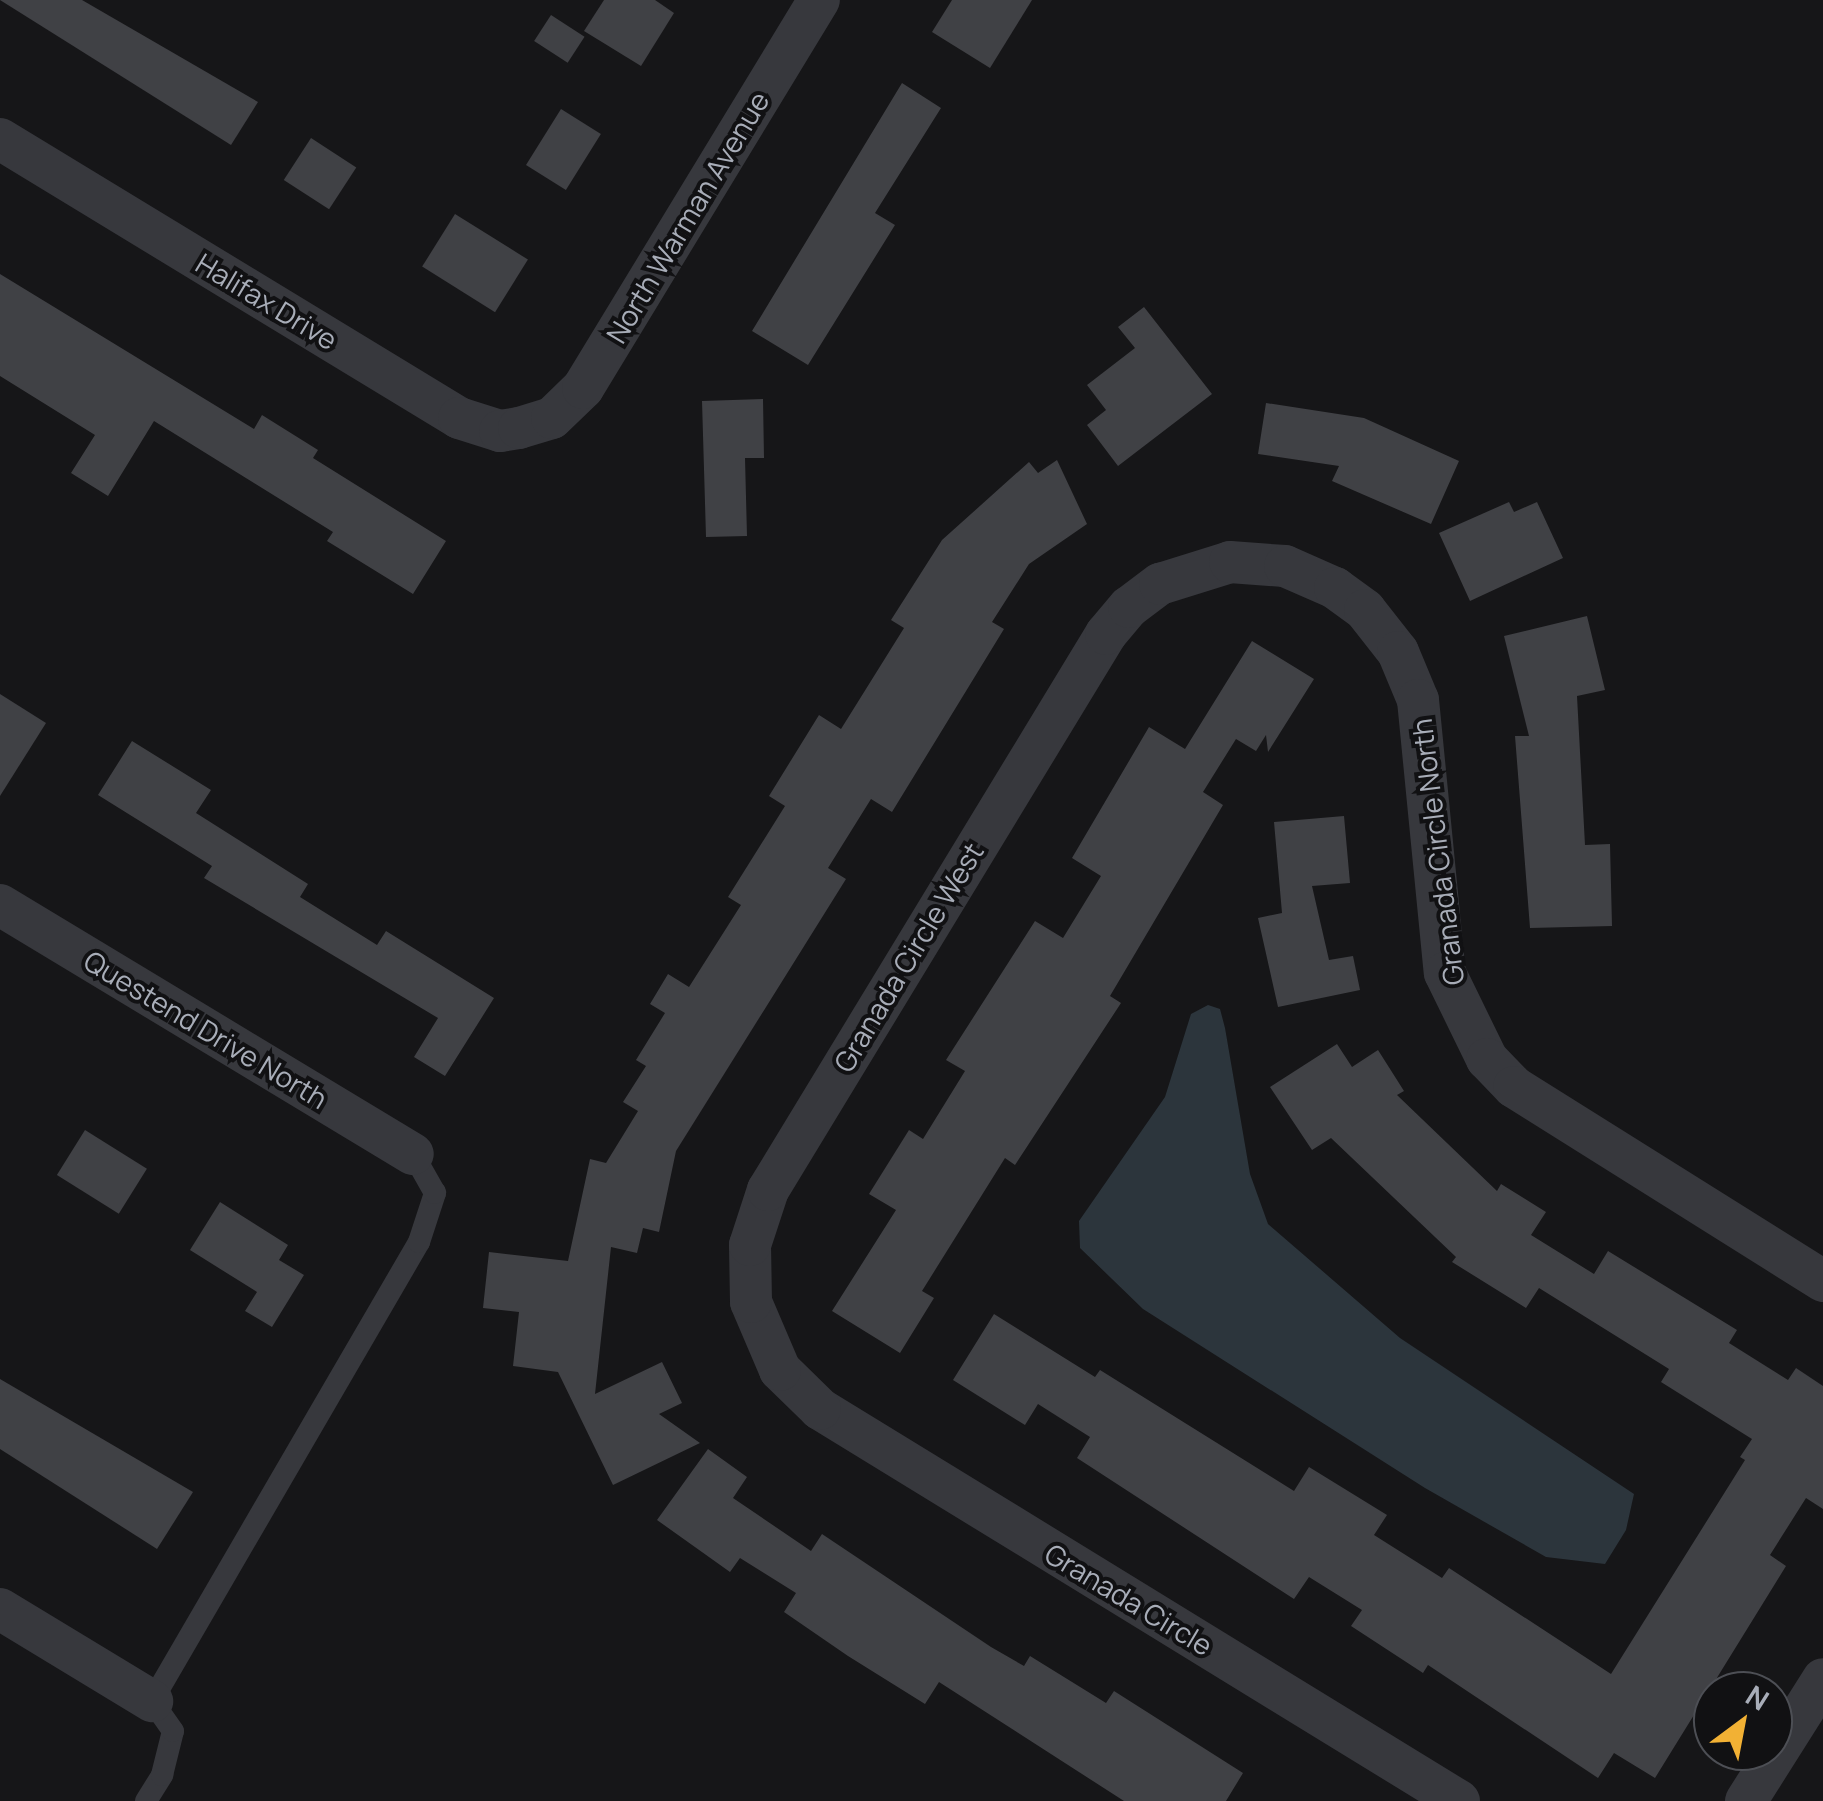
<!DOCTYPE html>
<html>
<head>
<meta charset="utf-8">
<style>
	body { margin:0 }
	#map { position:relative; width:1823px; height:1801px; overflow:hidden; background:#161618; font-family:Manrope,sans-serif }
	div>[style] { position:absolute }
	.water>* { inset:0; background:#2c353c }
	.building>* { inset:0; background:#404145; transform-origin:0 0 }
	.lane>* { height:22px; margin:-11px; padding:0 11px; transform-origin:11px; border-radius:11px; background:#37383d }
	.street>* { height:42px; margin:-21px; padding:0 21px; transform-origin:21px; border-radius:21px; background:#37383d }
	span { translate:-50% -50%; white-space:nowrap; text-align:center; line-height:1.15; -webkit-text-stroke:8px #111113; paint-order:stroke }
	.street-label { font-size:28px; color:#a8adb8 }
	.north { position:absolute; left:1693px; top:1671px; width:100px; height:100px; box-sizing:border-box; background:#111113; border:2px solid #4d4f55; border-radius:50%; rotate:32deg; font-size:28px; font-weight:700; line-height:40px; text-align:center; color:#a8adb8 }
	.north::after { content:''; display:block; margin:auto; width:35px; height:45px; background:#f2b134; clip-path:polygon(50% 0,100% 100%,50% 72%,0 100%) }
</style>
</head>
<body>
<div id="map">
	<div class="water">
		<i style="clip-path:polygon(1208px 1005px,1220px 1009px,1225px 1028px,1250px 1174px,1268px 1224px,1400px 1338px,1634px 1494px,1626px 1530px,1605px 1564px,1546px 1557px,1425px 1488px,1143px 1309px,1080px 1248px,1079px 1221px,1165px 1097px,1191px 1014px)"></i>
	</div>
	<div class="building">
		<i style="clip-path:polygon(0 0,82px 0,258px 102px,231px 145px)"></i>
		<i style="clip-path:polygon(604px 0,655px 0,674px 13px,641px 66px,584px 31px)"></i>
		<i style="clip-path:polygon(952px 0,1032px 0,990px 68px,932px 32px)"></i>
		<i style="left:551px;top:15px;width:40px;height:31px;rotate:33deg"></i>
		<i style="clip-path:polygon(902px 83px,941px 108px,875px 213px,895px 225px,808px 365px,752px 331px)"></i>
		<i style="left:561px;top:109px;width:47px;height:66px;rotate:32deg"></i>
		<i style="left:311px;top:138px;width:54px;height:50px;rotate:33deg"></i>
		<i style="left:455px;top:214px;width:86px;height:62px;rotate:32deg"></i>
		<i style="clip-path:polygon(0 274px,254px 429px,262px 415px,318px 450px,313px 458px,446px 541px,413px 594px,327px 541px,333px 532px,154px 421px,108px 496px,71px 473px,95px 435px,0 376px)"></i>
		<i style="clip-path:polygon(1144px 307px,1212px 394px,1118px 466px,1087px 425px,1106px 410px,1087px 385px,1135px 348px,1118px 327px)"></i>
		<i style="clip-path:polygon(763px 399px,764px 458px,745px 458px,747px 536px,706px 537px,702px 401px)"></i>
		<i style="clip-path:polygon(1266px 403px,1364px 418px,1459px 461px,1431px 524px,1332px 481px,1339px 466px,1258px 454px)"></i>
		<i style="clip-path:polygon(1057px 460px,1087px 524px,1029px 564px,992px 622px,1004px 629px,892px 812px,871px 799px,828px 868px,846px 879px,676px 1151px,659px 1232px,643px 1228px,637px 1253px,611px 1247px,595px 1394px,662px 1362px,682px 1403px,659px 1414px,700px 1443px,613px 1485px,558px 1372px,513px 1366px,519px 1312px,483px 1308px,489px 1252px,568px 1261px,590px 1159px,606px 1163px,638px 1111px,623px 1102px,646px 1066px,636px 1060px,665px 1013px,650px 1004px,668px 974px,689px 987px,741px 905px,728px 897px,785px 806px,769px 796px,819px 715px,841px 729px,904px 628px,891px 620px,942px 540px,1029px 462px,1038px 473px)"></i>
		<i style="clip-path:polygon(1509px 502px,1514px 512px,1537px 502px,1563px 558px,1470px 601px,1439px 533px)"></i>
		<i style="clip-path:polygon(1587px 616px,1605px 690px,1577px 696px,1585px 845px,1610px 844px,1612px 926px,1530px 928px,1515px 736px,1529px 736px,1504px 636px)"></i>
		<i style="clip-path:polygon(1252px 641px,1314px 679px,1268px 752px,1266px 735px,1256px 751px,1236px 739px,1203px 792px,1223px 805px,1110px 996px,1121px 1003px,1015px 1165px,1005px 1158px,922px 1291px,934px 1298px,900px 1353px,832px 1311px,896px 1210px,869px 1194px,909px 1130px,923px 1139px,965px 1071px,946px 1060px,1035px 921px,1063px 938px,1101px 876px,1072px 858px,1149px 727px,1185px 749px)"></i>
		<i style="clip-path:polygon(0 694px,46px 723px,0 796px)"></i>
		<i style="clip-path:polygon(132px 741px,211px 790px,196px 813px,308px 884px,300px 897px,377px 945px,386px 931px,494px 998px,445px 1076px,414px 1057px,438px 1018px,204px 878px,212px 866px,98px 795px)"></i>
		<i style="clip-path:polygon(1344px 816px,1350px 883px,1312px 886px,1329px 960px,1353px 956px,1360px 990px,1278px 1007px,1258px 918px,1282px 913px,1274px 822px)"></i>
		<i style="clip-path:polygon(1337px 1044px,1352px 1067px,1378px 1050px,1404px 1091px,1397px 1095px,1497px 1191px,1501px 1184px,1546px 1212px,1531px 1235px,1594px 1274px,1608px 1251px,1737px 1330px,1729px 1343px,1788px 1380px,1796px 1368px,1823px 1386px,1823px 1509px,1806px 1498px,1770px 1555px,1786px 1566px,1655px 1778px,1614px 1753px,1598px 1778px,1428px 1665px,1423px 1673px,1351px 1626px,1362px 1610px,1309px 1577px,1294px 1599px,1077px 1458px,1090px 1437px,1038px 1404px,1025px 1425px,953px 1380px,994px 1314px,1095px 1377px,1100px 1370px,1294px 1491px,1309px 1467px,1387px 1515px,1374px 1535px,1442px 1578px,1449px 1568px,1611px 1674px,1745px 1460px,1740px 1457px,1752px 1439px,1661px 1382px,1669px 1369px,1539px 1288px,1526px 1308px,1452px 1262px,1456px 1257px,1331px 1138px,1312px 1150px,1270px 1087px)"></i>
		<i style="left:85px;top:1130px;width:73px;height:53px;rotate:32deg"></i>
		<i style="clip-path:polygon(220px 1202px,288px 1245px,279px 1260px,304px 1275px,272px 1327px,245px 1311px,257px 1292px,190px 1250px)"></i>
		<i style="clip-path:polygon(0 1379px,193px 1492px,157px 1549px,0 1449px)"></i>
		<i style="clip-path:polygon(708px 1449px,747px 1477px,733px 1498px,811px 1551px,822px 1534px,991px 1647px,1024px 1666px,1030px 1656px,1106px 1703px,1114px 1691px,1243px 1773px,1226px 1801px,1124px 1801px,939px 1682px,925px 1704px,848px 1656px,784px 1612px,796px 1593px,740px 1558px,730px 1572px,657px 1520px)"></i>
	</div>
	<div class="lane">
		<i style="left:146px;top:1801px;width:31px;rotate:-58deg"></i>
		<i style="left:162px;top:1775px;width:45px;rotate:-76deg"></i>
		<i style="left:173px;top:1731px;width:37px;rotate:-125deg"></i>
		<i style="left:152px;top:1701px;width:531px;rotate:-59.81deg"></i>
		<i style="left:419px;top:1242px;width:52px;rotate:-71.9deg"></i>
		<i style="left:435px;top:1193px;width:45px;rotate:-119.4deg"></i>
	</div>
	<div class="street">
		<i style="left:0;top:139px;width:537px;rotate:31.29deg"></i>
		<i style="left:459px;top:418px;width:43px;rotate:17.6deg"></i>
		<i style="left:500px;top:431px;width:19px;rotate:-9deg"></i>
		<i style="left:519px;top:428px;width:34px;rotate:-17deg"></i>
		<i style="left:552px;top:418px;width:43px;rotate:-44.1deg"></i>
		<i style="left:583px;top:388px;width:454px;rotate:-58.7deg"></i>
		<i style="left:0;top:905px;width:482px;rotate:31.1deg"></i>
		<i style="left:0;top:1609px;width:178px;rotate:31.2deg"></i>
		<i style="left:1459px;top:1801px;width:750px;rotate:-148.47deg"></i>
		<i style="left:820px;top:1409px;width:56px;rotate:-135.7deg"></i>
		<i style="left:780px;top:1370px;width:74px;rotate:-113.1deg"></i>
		<i style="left:751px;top:1302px;width:57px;rotate:-91deg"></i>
		<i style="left:750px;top:1245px;width:58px;rotate:-71.9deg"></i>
		<i style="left:768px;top:1190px;width:651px;rotate:-58.7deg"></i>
		<i style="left:1106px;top:634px;width:35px;rotate:-50deg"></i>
		<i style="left:1129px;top:607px;width:39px;rotate:-37deg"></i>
		<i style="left:1160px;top:584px;width:73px;rotate:-17.4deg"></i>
		<i style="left:1230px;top:562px;width:55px;rotate:4.2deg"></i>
		<i style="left:1285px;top:566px;width:55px;rotate:23.7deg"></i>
		<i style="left:1335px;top:588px;width:37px;rotate:36deg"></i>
		<i style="left:1365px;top:610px;width:53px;rotate:51.8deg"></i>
		<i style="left:1398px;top:652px;width:52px;rotate:67.4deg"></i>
		<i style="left:1418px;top:700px;width:274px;rotate:84.4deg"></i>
		<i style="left:1445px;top:973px;width:96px;rotate:64deg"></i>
		<i style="left:1487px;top:1059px;width:39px;rotate:46deg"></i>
		<i style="left:1514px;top:1087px;width:365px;rotate:32.1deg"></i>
		<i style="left:1746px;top:1801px;width:144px;rotate:-57.7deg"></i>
	</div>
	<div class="street-label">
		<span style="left:687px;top:217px;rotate:-59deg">North Warman Avenue</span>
		<span style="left:267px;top:301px;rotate:31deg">Halifax Drive</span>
		<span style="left:1437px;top:852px;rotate:-97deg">Granada Circle North</span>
		<span style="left:908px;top:957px;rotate:-59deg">Granada Circle West</span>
		<span style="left:206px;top:1029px;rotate:31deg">Questend Drive North</span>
		<span style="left:1129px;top:1599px;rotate:31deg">Granada Circle</span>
	</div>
	<div class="north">N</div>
</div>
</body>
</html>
